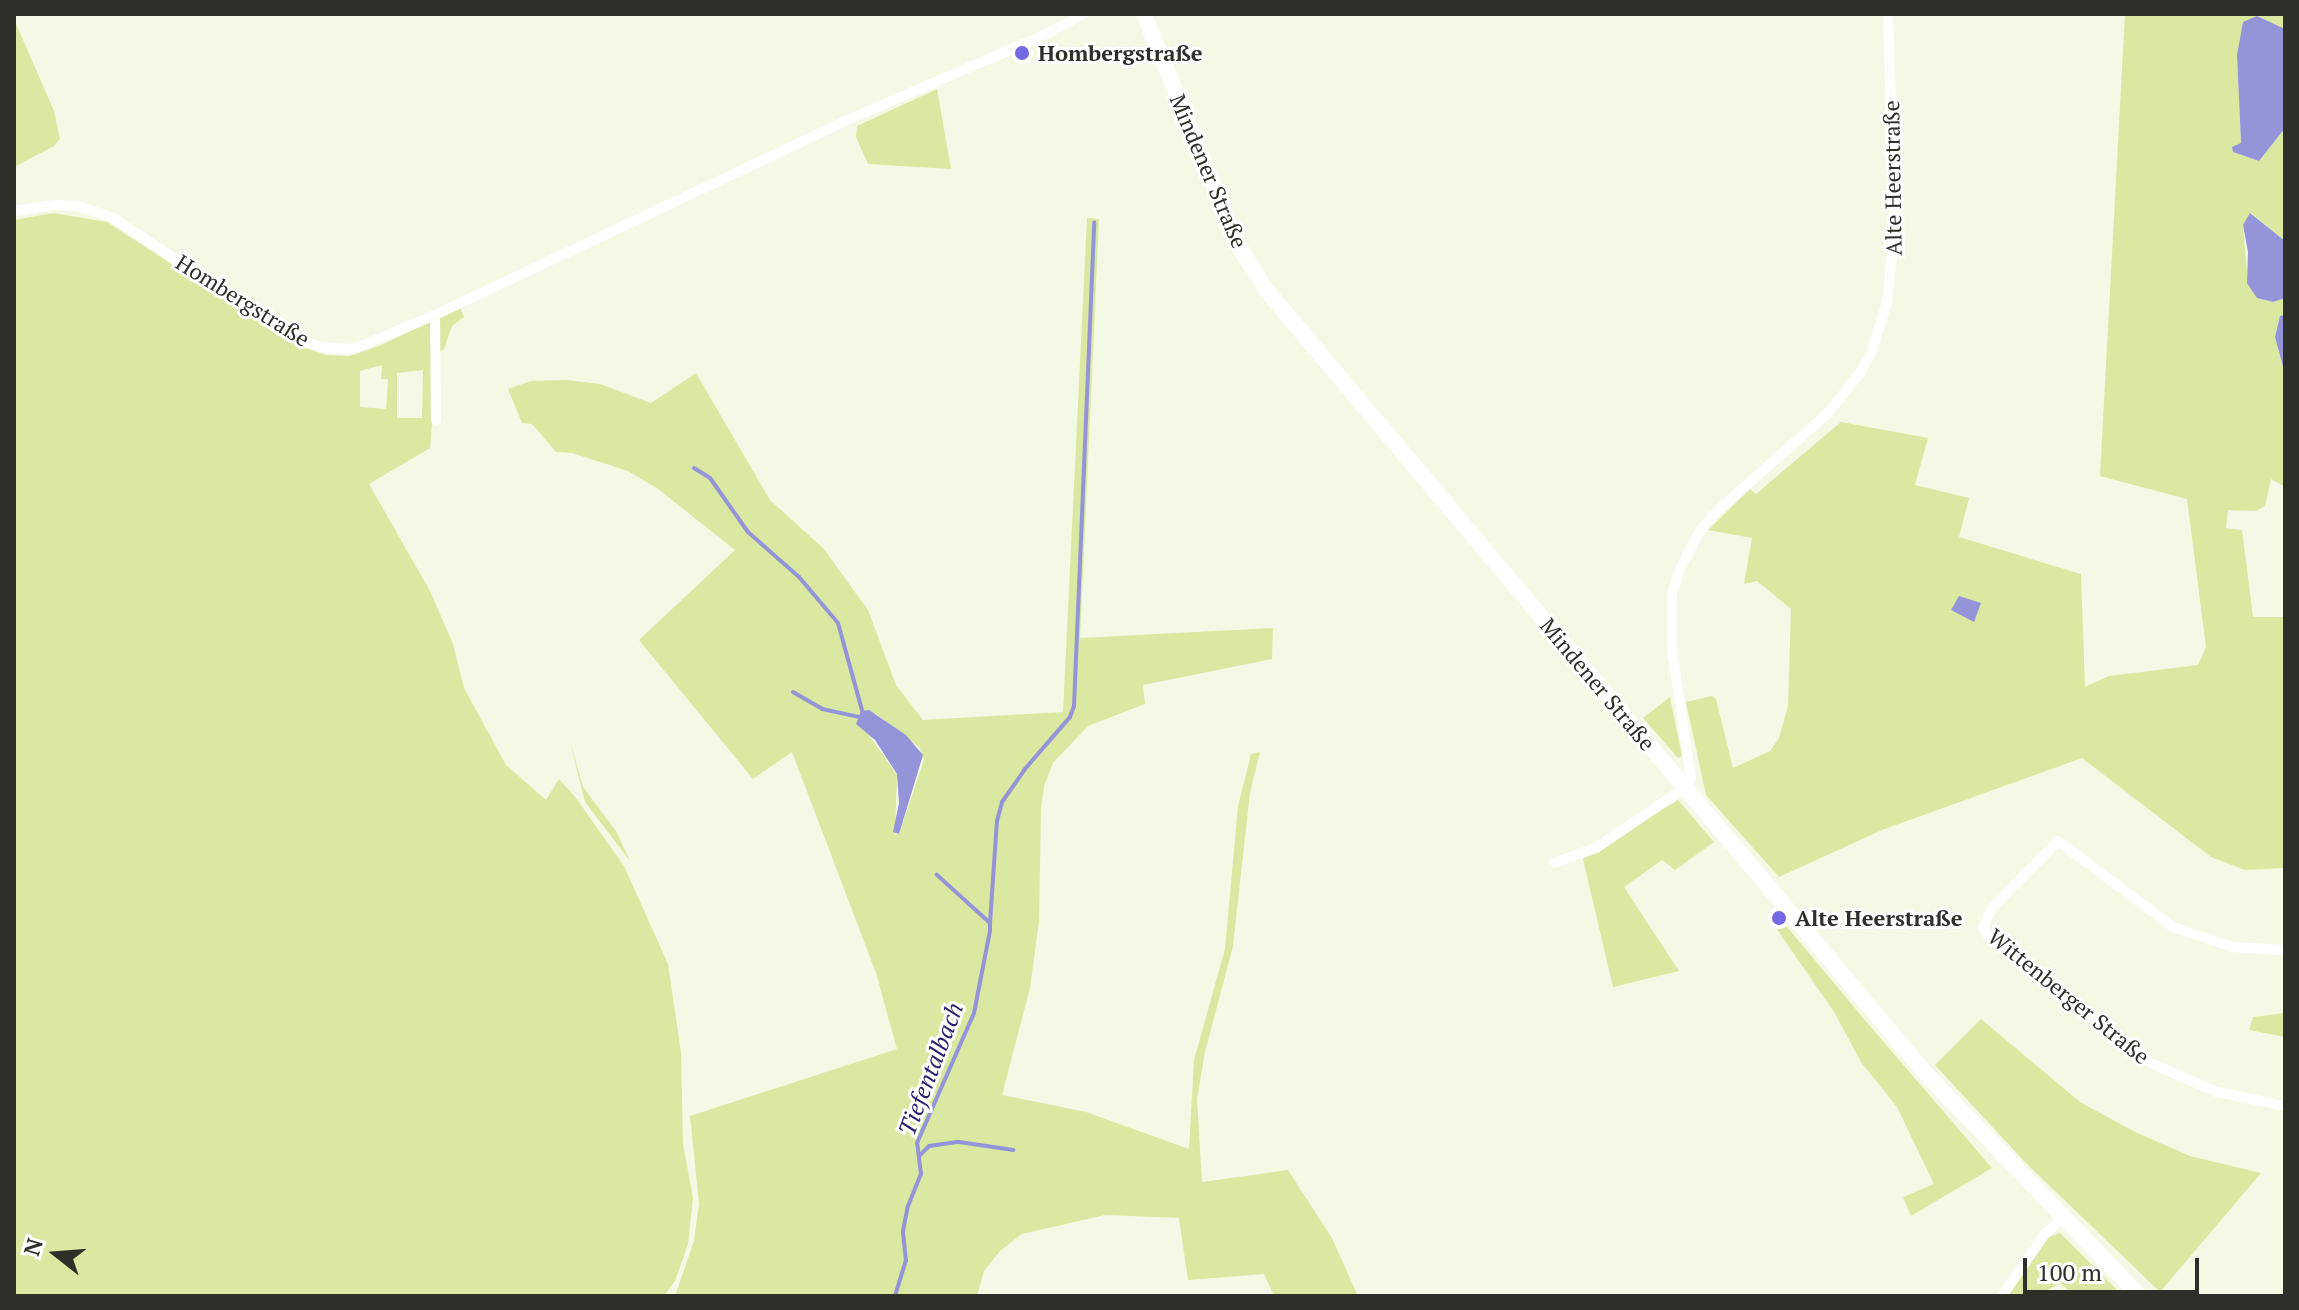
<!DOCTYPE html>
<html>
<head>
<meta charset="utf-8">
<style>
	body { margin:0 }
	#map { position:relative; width:2299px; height:1310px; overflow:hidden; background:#f4f9e6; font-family:"PT Serif",serif }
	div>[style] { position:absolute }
	.green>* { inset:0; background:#dae8a1 }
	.water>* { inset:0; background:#9494d8 }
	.stream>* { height:4px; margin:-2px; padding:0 2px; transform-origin:2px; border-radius:2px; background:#9494d8 }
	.street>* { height:10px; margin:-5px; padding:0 5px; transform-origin:5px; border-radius:5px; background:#fff }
	.primary>* { height:16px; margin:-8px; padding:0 8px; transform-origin:8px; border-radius:8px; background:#fff }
	.dots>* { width:22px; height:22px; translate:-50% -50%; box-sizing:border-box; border:4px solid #fff; border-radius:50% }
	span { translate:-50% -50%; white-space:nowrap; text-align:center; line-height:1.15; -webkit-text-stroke:6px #fff; paint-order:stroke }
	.poi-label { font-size:22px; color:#2e2f28; font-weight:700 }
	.left { translate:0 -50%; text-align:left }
	.street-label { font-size:22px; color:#2e2f28 }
	.water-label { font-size:24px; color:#2b1e6c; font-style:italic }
	.frame { position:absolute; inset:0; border:16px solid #2e2f28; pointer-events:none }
	.north { position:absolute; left:16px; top:1214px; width:80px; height:80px; -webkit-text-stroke:6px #fff; paint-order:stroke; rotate:287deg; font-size:22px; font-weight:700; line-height:32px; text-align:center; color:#2e2f28 }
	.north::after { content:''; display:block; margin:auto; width:28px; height:36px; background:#2e2f28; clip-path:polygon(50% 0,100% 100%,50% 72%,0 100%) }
	.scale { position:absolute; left:2023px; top:1258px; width:176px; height:36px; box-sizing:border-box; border:4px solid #2e2f28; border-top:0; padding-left:10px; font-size:24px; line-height:28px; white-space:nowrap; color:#2e2f28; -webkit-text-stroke:6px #fff; paint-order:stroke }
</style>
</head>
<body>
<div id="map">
	<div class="green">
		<i style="clip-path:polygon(2125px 14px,2285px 14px,2285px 29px,2257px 16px,2237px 55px,2241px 144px,2233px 152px,2259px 161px,2285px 128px,2285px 241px,2251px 213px,2243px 226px,2248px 283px,2257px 298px,2273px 302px,2285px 298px,2285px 315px,2280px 316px,2275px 337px,2285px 374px,2285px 487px,2271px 479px,2265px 506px,2256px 511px,2228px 510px,2226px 528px,2242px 530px,2253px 617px,2285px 617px,2285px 868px,2245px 870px,2211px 857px,2082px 758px,1882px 830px,1779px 877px,1706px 795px,1686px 702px,1712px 696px,1716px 699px,1733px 768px,1770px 751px,1779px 738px,1788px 706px,1791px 609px,1757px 581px,1744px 584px,1752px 538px,1708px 530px,1750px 489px,1756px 494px,1841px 422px,1928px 438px,1915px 485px,1969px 498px,1959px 537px,2081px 574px,2085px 687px,2109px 676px,2198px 665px,2206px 647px,2187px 499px,2100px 476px)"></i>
		<i style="clip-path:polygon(14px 19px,54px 111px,60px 139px,54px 146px,14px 167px)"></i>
		<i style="clip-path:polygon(937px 89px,951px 169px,868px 164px,856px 137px,857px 126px)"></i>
		<i style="clip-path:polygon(evenodd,53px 213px,107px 222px,276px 332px,300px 346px,326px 355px,349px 356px,379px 346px,460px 308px,464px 317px,452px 326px,444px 349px,438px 353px,430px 448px,369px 484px,430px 591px,453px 644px,464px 688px,506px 765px,546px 800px,559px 779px,576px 798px,624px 866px,668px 964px,681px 1052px,683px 1144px,693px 1198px,688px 1244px,675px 1281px,664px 1296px,14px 1296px,14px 220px,53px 213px,382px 365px,381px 379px,388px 379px,386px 409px,360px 407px,360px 371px,382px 365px,53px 213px,423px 370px,422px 418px,397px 418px,397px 373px,423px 370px)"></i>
		<i style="clip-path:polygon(evenodd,1087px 218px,1099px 219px,1080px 638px,1273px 628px,1272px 659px,1143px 685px,1145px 704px,1088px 726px,1053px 763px,1044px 786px,1041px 810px,1039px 921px,1030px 988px,1002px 1095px,1086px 1112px,1189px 1149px,1194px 1060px,1225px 949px,1238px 806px,1251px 754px,1260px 752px,1250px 793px,1233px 946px,1205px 1052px,1197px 1099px,1202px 1182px,1288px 1170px,1332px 1238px,1358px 1296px,1274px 1296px,1264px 1274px,1188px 1280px,1179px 1218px,1105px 1215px,1022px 1234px,1000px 1251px,984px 1271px,977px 1296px,675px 1296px,694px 1241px,699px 1204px,690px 1116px,897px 1049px,876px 973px,792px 752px,753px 779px,639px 640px,735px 550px,658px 489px,628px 471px,572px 453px,556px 452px,532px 424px,522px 423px,508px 389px,531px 381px,566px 380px,600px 384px,651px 403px,696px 373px,770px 500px,824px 549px,868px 610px,896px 685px,923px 720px,1063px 712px,1087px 218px,875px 713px,919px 747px,924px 760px,899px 834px,895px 835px,897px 775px,866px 731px,875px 713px)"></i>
		<i style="clip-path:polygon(1670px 697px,1682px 756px,1678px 758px,1643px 718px)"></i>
		<i style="clip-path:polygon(569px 738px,583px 787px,616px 831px,630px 861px,585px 802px)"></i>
		<i style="clip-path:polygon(1678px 800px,1714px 842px,1675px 870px,1662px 860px,1624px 887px,1679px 971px,1613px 987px,1583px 859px)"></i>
		<i style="clip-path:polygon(1783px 922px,1869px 1025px,1992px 1168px,1911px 1216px,1903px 1197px,1934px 1184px,1897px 1107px,1861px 1062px,1834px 1012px,1774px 925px)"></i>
		<i style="clip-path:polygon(2285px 1013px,2285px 1037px,2249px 1030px,2253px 1017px)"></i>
		<i style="clip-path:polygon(1981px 1019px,2080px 1102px,2135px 1132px,2190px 1156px,2261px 1173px,2160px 1292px,2024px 1161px,1935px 1065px)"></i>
		<i style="clip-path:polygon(2060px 1233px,2123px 1296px,2075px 1296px,2060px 1283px,2037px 1296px,2008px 1296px,2049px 1237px)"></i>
	</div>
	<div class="water">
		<i style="clip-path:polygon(2257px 16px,2285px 29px,2285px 128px,2259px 161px,2233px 152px,2232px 147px,2241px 143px,2237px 55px,2243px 22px)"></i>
		<i style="clip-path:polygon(2250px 213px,2285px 241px,2285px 298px,2273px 302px,2257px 298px,2247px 283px,2248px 252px,2243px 225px)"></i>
		<i style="clip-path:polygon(2285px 315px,2285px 374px,2275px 337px,2280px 316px)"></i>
		<i style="clip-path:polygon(1959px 596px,1981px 603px,1974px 622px,1951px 610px)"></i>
		<i style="clip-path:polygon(869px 710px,906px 735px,923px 755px,899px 834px,893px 832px,899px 803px,897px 774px,875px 740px,856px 724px,861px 711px)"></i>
	</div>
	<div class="stream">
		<i style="left:694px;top:468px;width:19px;rotate:32deg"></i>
		<i style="left:710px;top:478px;width:66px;rotate:54.9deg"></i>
		<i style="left:748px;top:532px;width:68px;rotate:41.4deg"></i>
		<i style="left:799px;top:577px;width:60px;rotate:49.7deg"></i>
		<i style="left:838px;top:623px;width:94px;rotate:74.6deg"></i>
		<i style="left:793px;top:692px;width:34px;rotate:30deg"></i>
		<i style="left:822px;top:709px;width:39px;rotate:12deg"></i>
		<i style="left:990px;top:923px;width:102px;rotate:-86.1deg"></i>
		<i style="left:997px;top:821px;width:20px;rotate:-75deg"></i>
		<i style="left:1002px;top:802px;width:39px;rotate:-55deg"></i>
		<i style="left:1024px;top:770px;width:70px;rotate:-49deg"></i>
		<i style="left:1070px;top:717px;width:12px;rotate:-70deg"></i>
		<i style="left:1074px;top:706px;width:484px;rotate:-87.6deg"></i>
		<i style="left:920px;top:1155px;width:13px;rotate:-45deg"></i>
		<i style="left:929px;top:1146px;width:30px;rotate:-8deg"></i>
		<i style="left:959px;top:1142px;width:55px;rotate:8.4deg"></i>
		<i style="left:895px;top:1296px;width:37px;rotate:-73deg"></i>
		<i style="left:906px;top:1261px;width:30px;rotate:-96deg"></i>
		<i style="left:903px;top:1231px;width:25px;rotate:-79deg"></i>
		<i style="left:908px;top:1206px;width:35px;rotate:-68deg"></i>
		<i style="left:921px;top:1174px;width:31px;rotate:-97deg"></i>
		<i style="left:917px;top:1143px;width:142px;rotate:-66.3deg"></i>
		<i style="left:974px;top:1013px;width:84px;rotate:-79deg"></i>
		<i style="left:990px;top:931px;width:8px;rotate:-90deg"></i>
		<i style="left:990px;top:923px;width:72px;rotate:-137.8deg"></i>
	</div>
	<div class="street">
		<i style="left:14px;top:211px;width:40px;rotate:-8.5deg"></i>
		<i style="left:54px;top:205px;width:24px;rotate:2deg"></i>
		<i style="left:78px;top:206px;width:37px;rotate:19deg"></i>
		<i style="left:113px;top:218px;width:219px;rotate:33.5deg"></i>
		<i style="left:296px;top:339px;width:28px;rotate:18deg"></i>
		<i style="left:323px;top:348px;width:31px;rotate:2deg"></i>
		<i style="left:354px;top:349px;width:88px;rotate:-22.8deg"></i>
		<i style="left:435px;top:315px;width:451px;rotate:-25.3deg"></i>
		<i style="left:843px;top:122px;width:221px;rotate:-23.4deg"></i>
		<i style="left:1046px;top:34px;width:42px;rotate:-28.4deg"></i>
		<i style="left:435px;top:315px;width:105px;rotate:89.5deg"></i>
		<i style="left:1554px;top:863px;width:45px;rotate:-19.7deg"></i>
		<i style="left:1596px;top:848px;width:109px;rotate:-34.1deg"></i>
		<i style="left:1686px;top:787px;width:11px;rotate:-63deg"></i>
		<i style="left:1691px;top:777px;width:128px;rotate:-98.5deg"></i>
		<i style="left:1672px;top:650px;width:56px;rotate:-90deg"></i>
		<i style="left:1672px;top:594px;width:24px;rotate:-73deg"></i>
		<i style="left:1679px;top:571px;width:45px;rotate:-62.3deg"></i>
		<i style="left:1700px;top:531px;width:23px;rotate:-50deg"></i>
		<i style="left:1715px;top:513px;width:151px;rotate:-41.5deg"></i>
		<i style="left:1828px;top:413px;width:51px;rotate:-51.3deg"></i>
		<i style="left:1860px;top:373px;width:25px;rotate:-61deg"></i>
		<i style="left:1872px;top:351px;width:51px;rotate:-73deg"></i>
		<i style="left:1887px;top:302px;width:76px;rotate:-84deg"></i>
		<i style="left:1895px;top:226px;width:212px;rotate:-91.9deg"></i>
		<i style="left:2285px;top:950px;width:53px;rotate:-176.8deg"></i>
		<i style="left:2232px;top:947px;width:62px;rotate:-161.3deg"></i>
		<i style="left:2173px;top:927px;width:144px;rotate:-143.2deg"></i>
		<i style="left:2058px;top:841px;width:94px;rotate:134.6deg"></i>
		<i style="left:1992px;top:908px;width:21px;rotate:115deg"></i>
		<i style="left:1983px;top:927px;width:12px;rotate:59deg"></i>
		<i style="left:1989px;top:937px;width:200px;rotate:38.3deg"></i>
		<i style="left:2146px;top:1061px;width:77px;rotate:23.6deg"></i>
		<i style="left:2217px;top:1092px;width:69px;rotate:11.6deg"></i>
		<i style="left:2002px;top:1296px;width:74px;rotate:-55.5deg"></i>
		<i style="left:2044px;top:1235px;width:25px;rotate:-43deg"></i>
	</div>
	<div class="primary">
		<i style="left:1144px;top:14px;width:249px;rotate:67.9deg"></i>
		<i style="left:1238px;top:245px;width:54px;rotate:57.8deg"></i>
		<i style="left:1267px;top:291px;width:1025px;rotate:49.91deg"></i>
		<i style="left:1927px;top:1075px;width:307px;rotate:46.1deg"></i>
	</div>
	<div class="dots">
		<i style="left:1022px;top:53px;background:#7468e3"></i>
		<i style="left:1779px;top:918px;background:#7468e3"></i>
	</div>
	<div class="poi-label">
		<span class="left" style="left:1038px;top:53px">Hombergstraße</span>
		<span class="left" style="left:1795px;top:918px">Alte Heerstraße</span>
	</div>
	<div class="street-label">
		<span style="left:1209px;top:171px;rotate:67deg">Mindener Straße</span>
		<span style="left:1892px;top:178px;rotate:-91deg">Alte Heerstraße</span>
		<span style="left:243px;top:300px;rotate:32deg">Hombergstraße</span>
		<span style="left:1598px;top:684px;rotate:50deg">Mindener Straße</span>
		<span style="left:2069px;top:996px;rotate:39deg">Wittenberger Straße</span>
	</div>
	<div class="water-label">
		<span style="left:931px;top:1069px;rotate:-69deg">Tiefentalbach</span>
	</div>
	<div class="frame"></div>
	<div class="north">N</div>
	<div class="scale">100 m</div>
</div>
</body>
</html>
